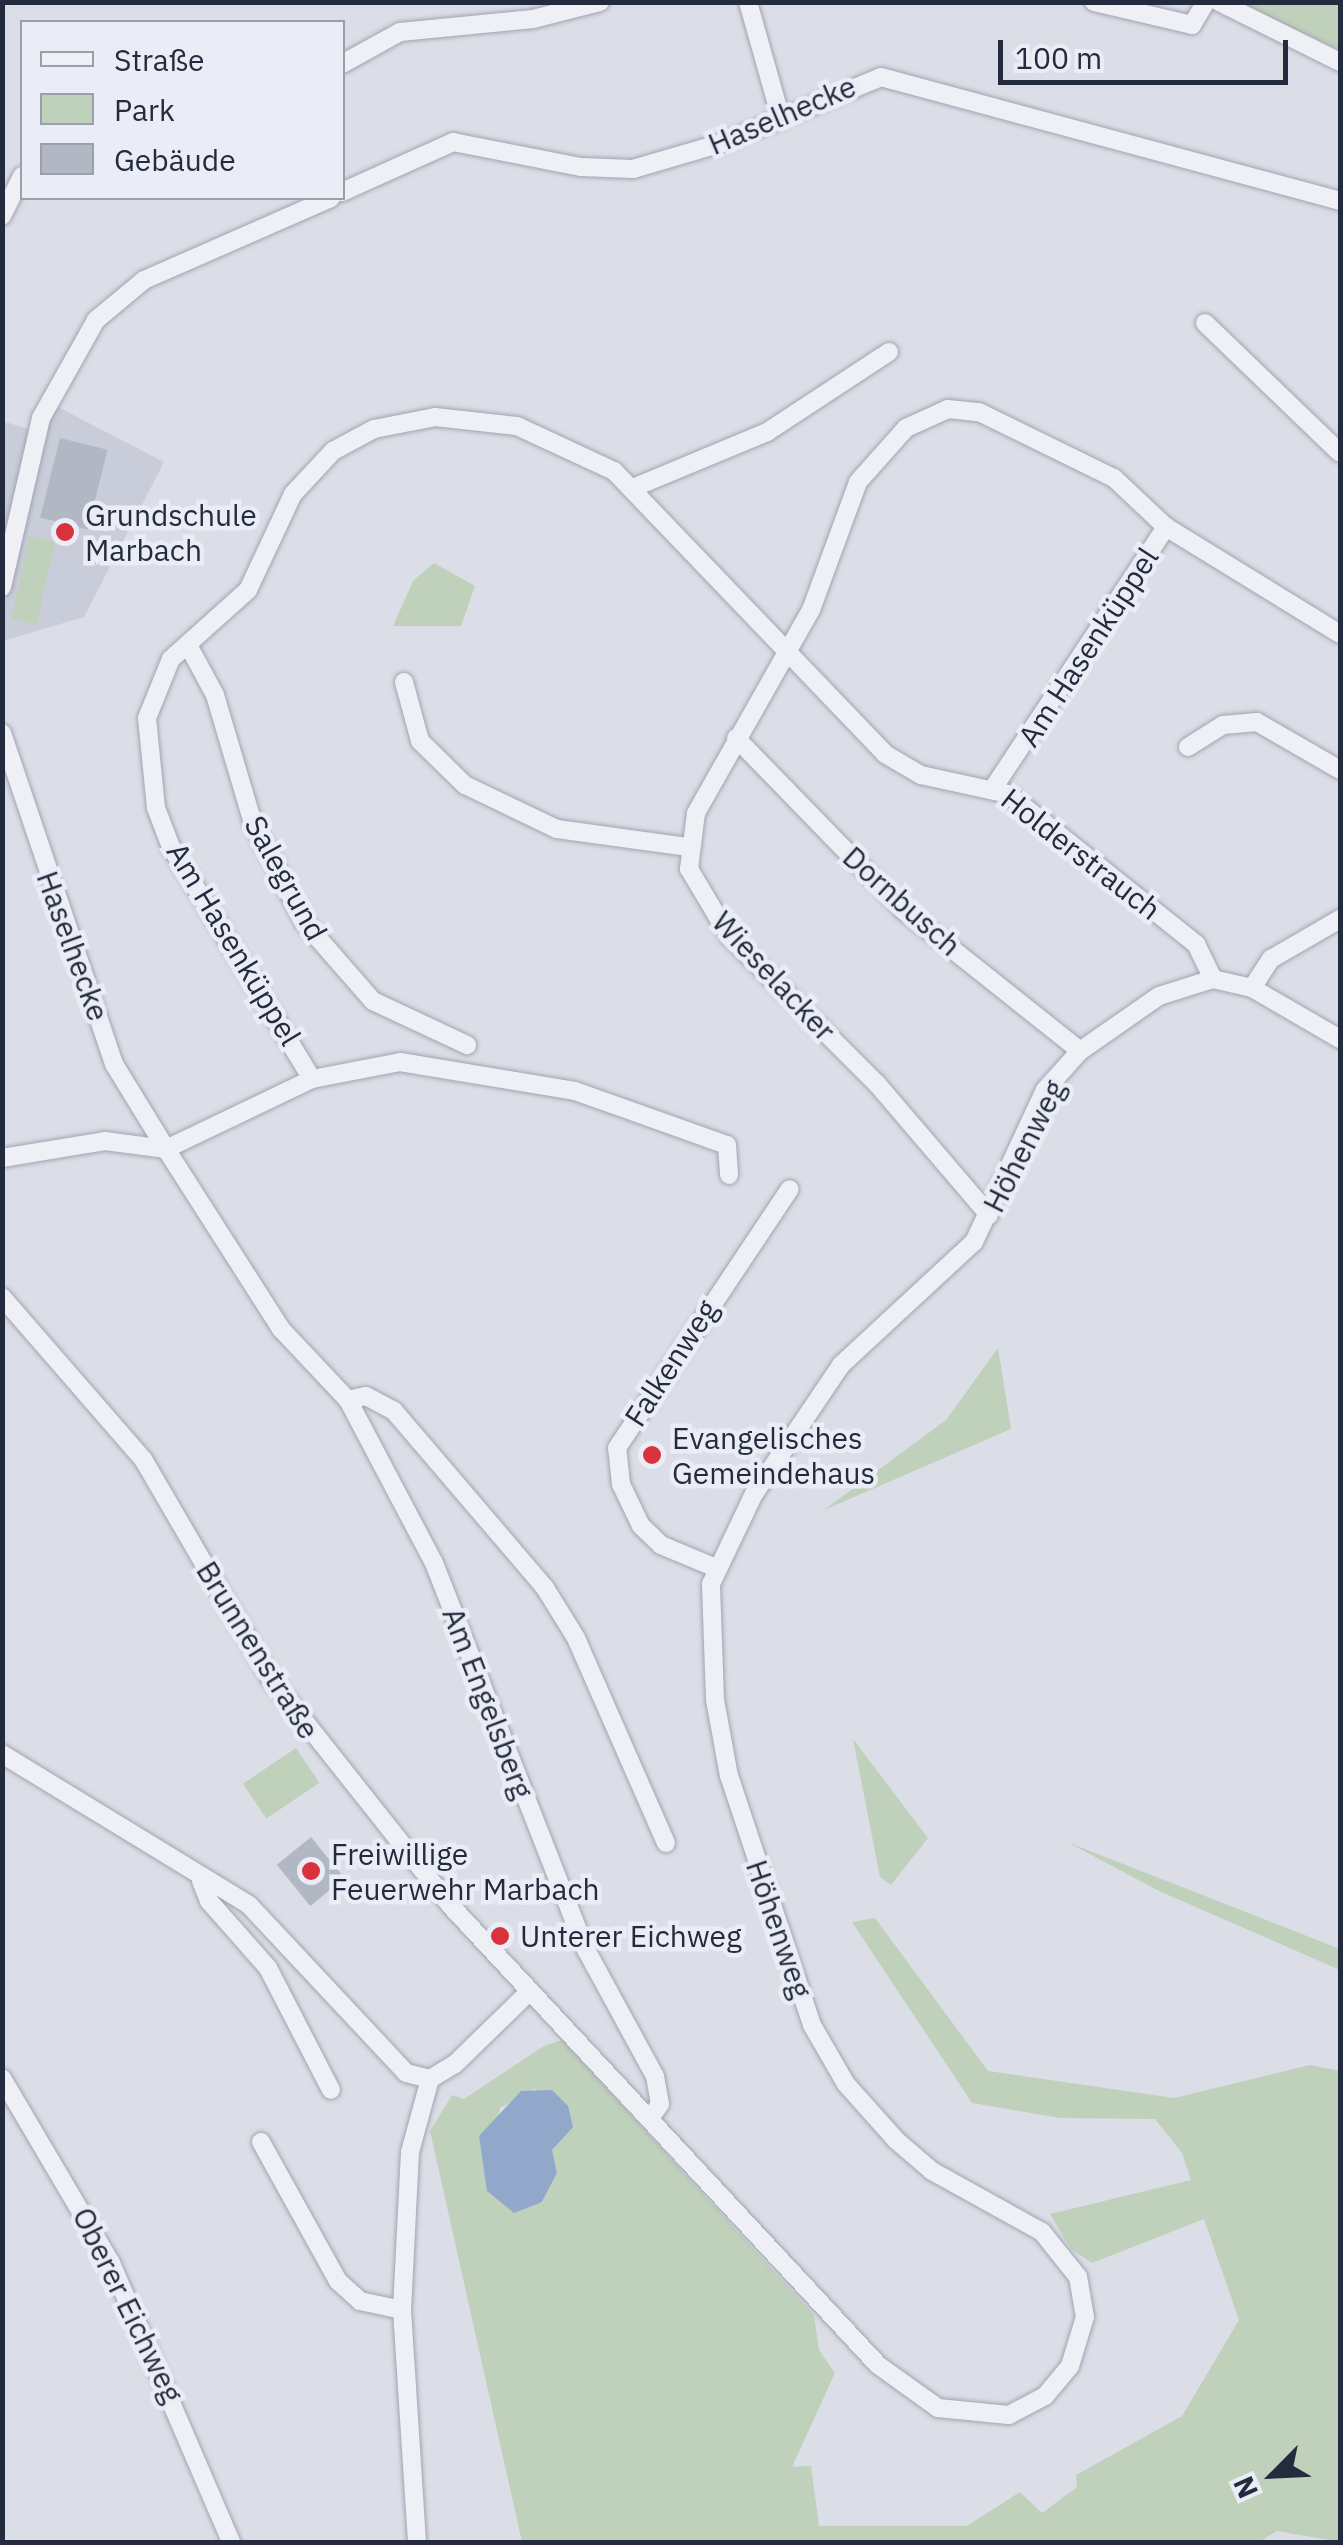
<!DOCTYPE html>
<html>
<head>
<meta charset="utf-8">
<style>
	body { margin:0 }
	#map { position:relative; width:1343px; height:2545px; overflow:hidden; background:#dbdee7; font-family:"IBM Plex Sans",sans-serif }
	div>[style] { position:absolute }
	.built>* { inset:0; background:#c9cdd9 }
	.green>* { inset:0; background:#bfd1bb; transform-origin:0 0 }
	.water>* { inset:0; background:#92a8ca }
	.building>* { inset:0; background:#b2b7c4; transform-origin:0 0 }
	.roads { filter:drop-shadow(0 0 2px #a0a5b1) drop-shadow(0 0 2px #a0a5b1) }
	.street>* { height:18px; margin:-9px; padding:0 9px; transform-origin:9px; border-radius:9px; background:#eef0f5 }
	.dots>* { width:28px; height:28px; translate:-50% -50%; box-sizing:border-box; border:5px solid #eaedf5; border-radius:50% }
	span { translate:-50% -50%; white-space:nowrap; text-align:center; line-height:1.15; -webkit-text-stroke:9px #eaedf5; paint-order:stroke }
	.street-label { font-size:30px; color:#242b3e }
	.poi-label { font-size:30px; color:#242b3e }
	.left { translate:0 -50%; text-align:left }
	.frame { position:absolute; inset:0; border:5px solid #242b3e; pointer-events:none }
	.legend { position:absolute; left:20px; top:20px; width:325px; height:180px; box-sizing:border-box; background:#eaedf5; border:2px solid #9b9fac; margin:0; padding:12px 18px; list-style:none; font-size:30px; color:#242b3e }
	.legend li { display:flex; align-items:center; gap:20px; height:50px }
	.legend b { width:50px; border:2px solid #9b9fac }
	.north { position:absolute; left:1223px; top:2425px; width:100px; height:100px; -webkit-text-stroke:8px #eaedf5; paint-order:stroke; rotate:246deg; font-size:28px; font-weight:700; line-height:40px; text-align:center; color:#242b3e }
	.north::after { content:''; display:block; margin:auto; width:35px; height:45px; background:#242b3e; clip-path:polygon(50% 0,100% 100%,50% 72%,0 100%) }
	.scale { position:absolute; left:998px; top:40px; width:290px; height:45px; box-sizing:border-box; border:5px solid #242b3e; border-top:0; padding-left:12px; font-size:30px; line-height:35px; white-space:nowrap; color:#242b3e; -webkit-text-stroke:8px #eaedf5; paint-order:stroke }
</style>
</head>
<body>
<div id="map">
	<div class="built">
		<i style="clip-path:polygon(54px 405px,164px 462px,84px 617px,3px 641px,2px 421px,45px 434px)"></i>
	</div>
	<div class="green">
		<i style="clip-path:polygon(1238px 3px,1340px 3px,1340px 50px)"></i>
		<i style="left:30px;top:536px;width:26px;height:85px;rotate:13deg"></i>
		<i style="clip-path:polygon(434px 563px,475px 586px,461px 626px,393px 626px,413px 581px)"></i>
		<i style="clip-path:polygon(998px 1348px,1011px 1429px,824px 1510px,946px 1420px)"></i>
		<i style="clip-path:polygon(853px 1739px,928px 1838px,891px 1885px,880px 1877px)"></i>
		<i style="left:296px;top:1748px;width:42px;height:64px;rotate:56deg"></i>
		<i style="clip-path:polygon(1067px 1842px,1340px 1949px,1340px 1970px,1159px 1891px)"></i>
		<i style="clip-path:polygon(evenodd,875px 1918px,988px 2071px,1174px 2098px,1310px 2065px,1340px 2071px,1340px 2542px,1277px 2531px,1259px 2542px,522px 2542px,430px 2131px,452px 2095px,464px 2099px,544px 2046px,562px 2040px,814px 2315px,819px 2350px,835px 2373px,792px 2467px,811px 2466px,819px 2526px,967px 2526px,1020px 2492px,1042px 2513px,1077px 2487px,1076px 2475px,1182px 2416px,1239px 2320px,1204px 2219px,1092px 2263px,1071px 2249px,1050px 2214px,1191px 2180px,1182px 2153px,1155px 2119px,1060px 2118px,972px 2103px,852px 1922px,875px 1918px,536px 2089px,557px 2173px,542px 2203px,486px 2183px,500px 2108px,536px 2089px)"></i>
	</div>
	<div class="water">
		<i style="clip-path:polygon(552px 2090px,568px 2106px,573px 2127px,552px 2150px,557px 2173px,542px 2202px,514px 2213px,487px 2191px,479px 2136px,521px 2091px)"></i>
	</div>
	<div class="building">
		<i style="left:60px;top:438px;width:49px;height:82px;rotate:14deg"></i>
		<i style="left:311px;top:1837px;width:53px;height:44px;rotate:51deg"></i>
	</div>
	<div class="roads">
		<div class="street">
			<i style="left:748px;top:2px;width:122px;rotate:74.2deg"></i>
			<i style="left:1094px;top:2px;width:101px;rotate:13.2deg"></i>
			<i style="left:1192px;top:25px;width:27px;rotate:-59deg"></i>
			<i style="left:1219px;top:2px;width:135px;rotate:26.4deg"></i>
			<i style="left:342px;top:64px;width:66px;rotate:-28.9deg"></i>
			<i style="left:400px;top:32px;width:134px;rotate:-5.6deg"></i>
			<i style="left:533px;top:19px;width:69px;rotate:-14.2deg"></i>
			<i style="left:342px;top:192px;width:122px;rotate:-24.2deg"></i>
			<i style="left:453px;top:142px;width:130px;rotate:11.1deg"></i>
			<i style="left:581px;top:167px;width:52px;rotate:2.2deg"></i>
			<i style="left:633px;top:169px;width:93px;rotate:-16.3deg"></i>
			<i style="left:722px;top:143px;width:172px;rotate:-22.5deg"></i>
			<i style="left:881px;top:77px;width:475px;rotate:15.1deg"></i>
			<i style="left:2px;top:216px;width:45px;rotate:-63.4deg"></i>
			<i style="left:1205px;top:323px;width:187px;rotate:43.9deg"></i>
			<i style="left:635px;top:487px;width:143px;rotate:-22.6deg"></i>
			<i style="left:767px;top:432px;width:146px;rotate:-33.3deg"></i>
			<i style="left:2px;top:587px;width:173px;rotate:-77deg"></i>
			<i style="left:41px;top:418px;width:112px;rotate:-60.7deg"></i>
			<i style="left:96px;top:320px;width:62px;rotate:-39.8deg"></i>
			<i style="left:144px;top:280px;width:204px;rotate:-23.7deg"></i>
			<i style="left:188px;top:645px;width:57px;rotate:61.6deg"></i>
			<i style="left:215px;top:695px;width:134px;rotate:73.5deg"></i>
			<i style="left:253px;top:823px;width:111px;rotate:62.7deg"></i>
			<i style="left:304px;top:922px;width:105px;rotate:48.9deg"></i>
			<i style="left:373px;top:1001px;width:104px;rotate:25.1deg"></i>
			<i style="left:404px;top:682px;width:61px;rotate:74.8deg"></i>
			<i style="left:420px;top:741px;width:63px;rotate:44.4deg"></i>
			<i style="left:465px;top:785px;width:102px;rotate:25.6deg"></i>
			<i style="left:557px;top:829px;width:133px;rotate:7.8deg"></i>
			<i style="left:2px;top:733px;width:349px;rotate:71.3deg"></i>
			<i style="left:114px;top:1064px;width:100px;rotate:58.5deg"></i>
			<i style="left:166px;top:1149px;width:162px;rotate:-25.6deg"></i>
			<i style="left:312px;top:1079px;width:90px;rotate:-10.9deg"></i>
			<i style="left:400px;top:1062px;width:177px;rotate:9.4deg"></i>
			<i style="left:575px;top:1091px;width:161px;rotate:19.6deg"></i>
			<i style="left:727px;top:1145px;width:30px;rotate:86deg"></i>
			<i style="left:736px;top:738px;width:240px;rotate:45.8deg"></i>
			<i style="left:903px;top:910px;width:226px;rotate:38.5deg"></i>
			<i style="left:1188px;top:747px;width:41px;rotate:-32.2deg"></i>
			<i style="left:1223px;top:725px;width:34px;rotate:-5deg"></i>
			<i style="left:1257px;top:722px;width:96px;rotate:30deg"></i>
			<i style="left:994px;top:787px;width:312px;rotate:-56.5deg"></i>
			<i style="left:1252px;top:988px;width:35px;rotate:-57deg"></i>
			<i style="left:1271px;top:959px;width:80px;rotate:-30.1deg"></i>
			<i style="left:312px;top:1079px;width:271px;rotate:-121.3deg"></i>
			<i style="left:171px;top:847px;width:42px;rotate:-111deg"></i>
			<i style="left:156px;top:808px;width:90px;rotate:-95.7deg"></i>
			<i style="left:147px;top:718px;width:64px;rotate:-67.9deg"></i>
			<i style="left:171px;top:659px;width:103px;rotate:-41.9deg"></i>
			<i style="left:248px;top:590px;width:106px;rotate:-64.9deg"></i>
			<i style="left:293px;top:494px;width:59px;rotate:-47.1deg"></i>
			<i style="left:333px;top:451px;width:47px;rotate:-28.2deg"></i>
			<i style="left:374px;top:429px;width:62px;rotate:-11.1deg"></i>
			<i style="left:435px;top:417px;width:82px;rotate:6.3deg"></i>
			<i style="left:517px;top:426px;width:107px;rotate:24.9deg"></i>
			<i style="left:614px;top:471px;width:392px;rotate:46.2deg"></i>
			<i style="left:885px;top:754px;width:42px;rotate:30.3deg"></i>
			<i style="left:921px;top:775px;width:89px;rotate:12.3deg"></i>
			<i style="left:1008px;top:794px;width:241px;rotate:38.6deg"></i>
			<i style="left:1196px;top:944px;width:39px;rotate:64deg"></i>
			<i style="left:2px;top:1158px;width:104px;rotate:-9.4deg"></i>
			<i style="left:105px;top:1141px;width:62px;rotate:7.5deg"></i>
			<i style="left:166px;top:1149px;width:214px;rotate:57.4deg"></i>
			<i style="left:281px;top:1329px;width:98px;rotate:46.7deg"></i>
			<i style="left:348px;top:1400px;width:184px;rotate:62.2deg"></i>
			<i style="left:434px;top:1563px;width:411px;rotate:68.6deg"></i>
			<i style="left:584px;top:1946px;width:148px;rotate:61.4deg"></i>
			<i style="left:655px;top:2076px;width:28px;rotate:80deg"></i>
			<i style="left:660px;top:2104px;width:16px;rotate:125deg"></i>
			<i style="left:989px;top:1215px;width:172px;rotate:-130.5deg"></i>
			<i style="left:877px;top:1084px;width:209px;rotate:-135deg"></i>
			<i style="left:729px;top:936px;width:78px;rotate:-120.8deg"></i>
			<i style="left:689px;top:869px;width:56px;rotate:-82.9deg"></i>
			<i style="left:696px;top:813px;width:233px;rotate:-60.5deg"></i>
			<i style="left:811px;top:610px;width:136px;rotate:-69.8deg"></i>
			<i style="left:858px;top:482px;width:72px;rotate:-48.4deg"></i>
			<i style="left:906px;top:428px;width:46px;rotate:-24.3deg"></i>
			<i style="left:948px;top:409px;width:31px;rotate:6deg"></i>
			<i style="left:979px;top:412px;width:150px;rotate:26.1deg"></i>
			<i style="left:1114px;top:478px;width:71px;rotate:43.3deg"></i>
			<i style="left:1166px;top:527px;width:204px;rotate:31.6deg"></i>
			<i style="left:2px;top:1297px;width:215px;rotate:49deg"></i>
			<i style="left:143px;top:1459px;width:255px;rotate:59.8deg"></i>
			<i style="left:271px;top:1679px;width:288px;rotate:51.6deg"></i>
			<i style="left:450px;top:1905px;width:628px;rotate:47.06deg"></i>
			<i style="left:878px;top:2365px;width:74px;rotate:35.6deg"></i>
			<i style="left:938px;top:2408px;width:71px;rotate:5.6deg"></i>
			<i style="left:1009px;top:2415px;width:41px;rotate:-27.8deg"></i>
			<i style="left:1045px;top:2396px;width:39px;rotate:-50deg"></i>
			<i style="left:1070px;top:2366px;width:51px;rotate:-73deg"></i>
			<i style="left:1085px;top:2317px;width:41px;rotate:-99.9deg"></i>
			<i style="left:1078px;top:2277px;width:58px;rotate:-128.7deg"></i>
			<i style="left:1042px;top:2232px;width:126px;rotate:-151deg"></i>
			<i style="left:932px;top:2171px;width:48px;rotate:-139.3deg"></i>
			<i style="left:896px;top:2140px;width:75px;rotate:-131.8deg"></i>
			<i style="left:846px;top:2084px;width:68px;rotate:-120deg"></i>
			<i style="left:812px;top:2025px;width:262px;rotate:-108.4deg"></i>
			<i style="left:729px;top:1776px;width:77px;rotate:-100.4deg"></i>
			<i style="left:715px;top:1700px;width:116px;rotate:-92deg"></i>
			<i style="left:711px;top:1584px;width:100px;rotate:-64.5deg"></i>
			<i style="left:754px;top:1494px;width:156px;rotate:-56deg"></i>
			<i style="left:841px;top:1365px;width:181px;rotate:-42.8deg"></i>
			<i style="left:974px;top:1242px;width:168px;rotate:-65deg"></i>
			<i style="left:1045px;top:1090px;width:52px;rotate:-48.1deg"></i>
			<i style="left:1080px;top:1051px;width:96px;rotate:-34.8deg"></i>
			<i style="left:1159px;top:996px;width:57px;rotate:-17.5deg"></i>
			<i style="left:1213px;top:979px;width:40px;rotate:13deg"></i>
			<i style="left:1252px;top:988px;width:102px;rotate:30.1deg"></i>
			<i style="left:348px;top:1400px;width:18px;rotate:-13deg"></i>
			<i style="left:366px;top:1396px;width:32px;rotate:28deg"></i>
			<i style="left:394px;top:1411px;width:233px;rotate:49.5deg"></i>
			<i style="left:545px;top:1588px;width:59px;rotate:58.2deg"></i>
			<i style="left:576px;top:1638px;width:224px;rotate:66.3deg"></i>
			<i style="left:716px;top:1568px;width:60px;rotate:-157.3deg"></i>
			<i style="left:661px;top:1545px;width:28px;rotate:-136deg"></i>
			<i style="left:641px;top:1526px;width:47px;rotate:-115.5deg"></i>
			<i style="left:621px;top:1484px;width:36px;rotate:-96deg"></i>
			<i style="left:617px;top:1448px;width:311px;rotate:-56.3deg"></i>
			<i style="left:2px;top:1754px;width:289px;rotate:31.4deg"></i>
			<i style="left:249px;top:1905px;width:230px;rotate:46.9deg"></i>
			<i style="left:406px;top:2073px;width:25px;rotate:14deg"></i>
			<i style="left:430px;top:2079px;width:29px;rotate:-31deg"></i>
			<i style="left:455px;top:2064px;width:105px;rotate:-44.2deg"></i>
			<i style="left:201px;top:1881px;width:22px;rotate:68deg"></i>
			<i style="left:209px;top:1901px;width:89px;rotate:48.6deg"></i>
			<i style="left:268px;top:1968px;width:137px;rotate:62.7deg"></i>
			<i style="left:2px;top:2078px;width:215px;rotate:59.5deg"></i>
			<i style="left:111px;top:2263px;width:304px;rotate:66.7deg"></i>
			<i style="left:261px;top:2142px;width:159px;rotate:61deg"></i>
			<i style="left:338px;top:2281px;width:30px;rotate:42deg"></i>
			<i style="left:360px;top:2301px;width:43px;rotate:12.1deg"></i>
			<i style="left:417px;top:2542px;width:232px;rotate:-93.7deg"></i>
			<i style="left:402px;top:2310px;width:158px;rotate:-87.1deg"></i>
			<i style="left:410px;top:2152px;width:76px;rotate:-74.7deg"></i>
		</div>
	</div>
	<div class="dots">
		<i style="left:65px;top:532px;background:#d8333d"></i>
		<i style="left:652px;top:1455px;background:#d8333d"></i>
		<i style="left:311px;top:1871px;background:#d8333d"></i>
		<i style="left:500px;top:1936px;background:#d8333d"></i>
	</div>
	<div class="street-label">
		<span style="left:782px;top:115px;rotate:-23deg">Haselhecke</span>
		<span style="left:1088px;top:647px;rotate:-57deg">Am Hasenküppel</span>
		<span style="left:1081px;top:854px;rotate:38deg">Holderstrauch</span>
		<span style="left:286px;top:878px;rotate:61deg">Salegrund</span>
		<span style="left:902px;top:901px;rotate:42deg">Dornbusch</span>
		<span style="left:234px;top:944px;rotate:59deg">Am Hasenküppel</span>
		<span style="left:73px;top:946px;rotate:70deg">Haselhecke</span>
		<span style="left:774px;top:976px;rotate:47deg">Wieselacker</span>
		<span style="left:1024px;top:1146px;rotate:-63deg">Höhenweg</span>
		<span style="left:671px;top:1363px;rotate:-57deg">Falkenweg</span>
		<span style="left:258px;top:1650px;rotate:58deg">Brunnenstraße</span>
		<span style="left:488px;top:1703px;rotate:69deg">Am Engelsberg</span>
		<span style="left:779px;top:1929px;rotate:71deg">Höhenweg</span>
		<span style="left:128px;top:2305px;rotate:64deg">Oberer Eichweg</span>
	</div>
	<div class="poi-label">
		<span class="left" style="left:85px;top:532px">Grundschule<br>Marbach</span>
		<span class="left" style="left:672px;top:1455px">Evangelisches<br>Gemeindehaus</span>
		<span class="left" style="left:331px;top:1871px">Freiwillige<br>Feuerwehr Marbach</span>
		<span class="left" style="left:520px;top:1936px">Unterer Eichweg</span>
	</div>
	<div class="frame"></div>
	<ul class="legend">
	<li><b style="height:12px;background:#eef0f5"></b>Straße</li>
	<li><b style="height:28px;background:#bfd1bb"></b>Park</li>
	<li><b style="height:28px;background:#b2b7c4"></b>Gebäude</li>
	</ul>
	<div class="north">N</div>
	<div class="scale">100 m</div>
</div>
</body>
</html>
